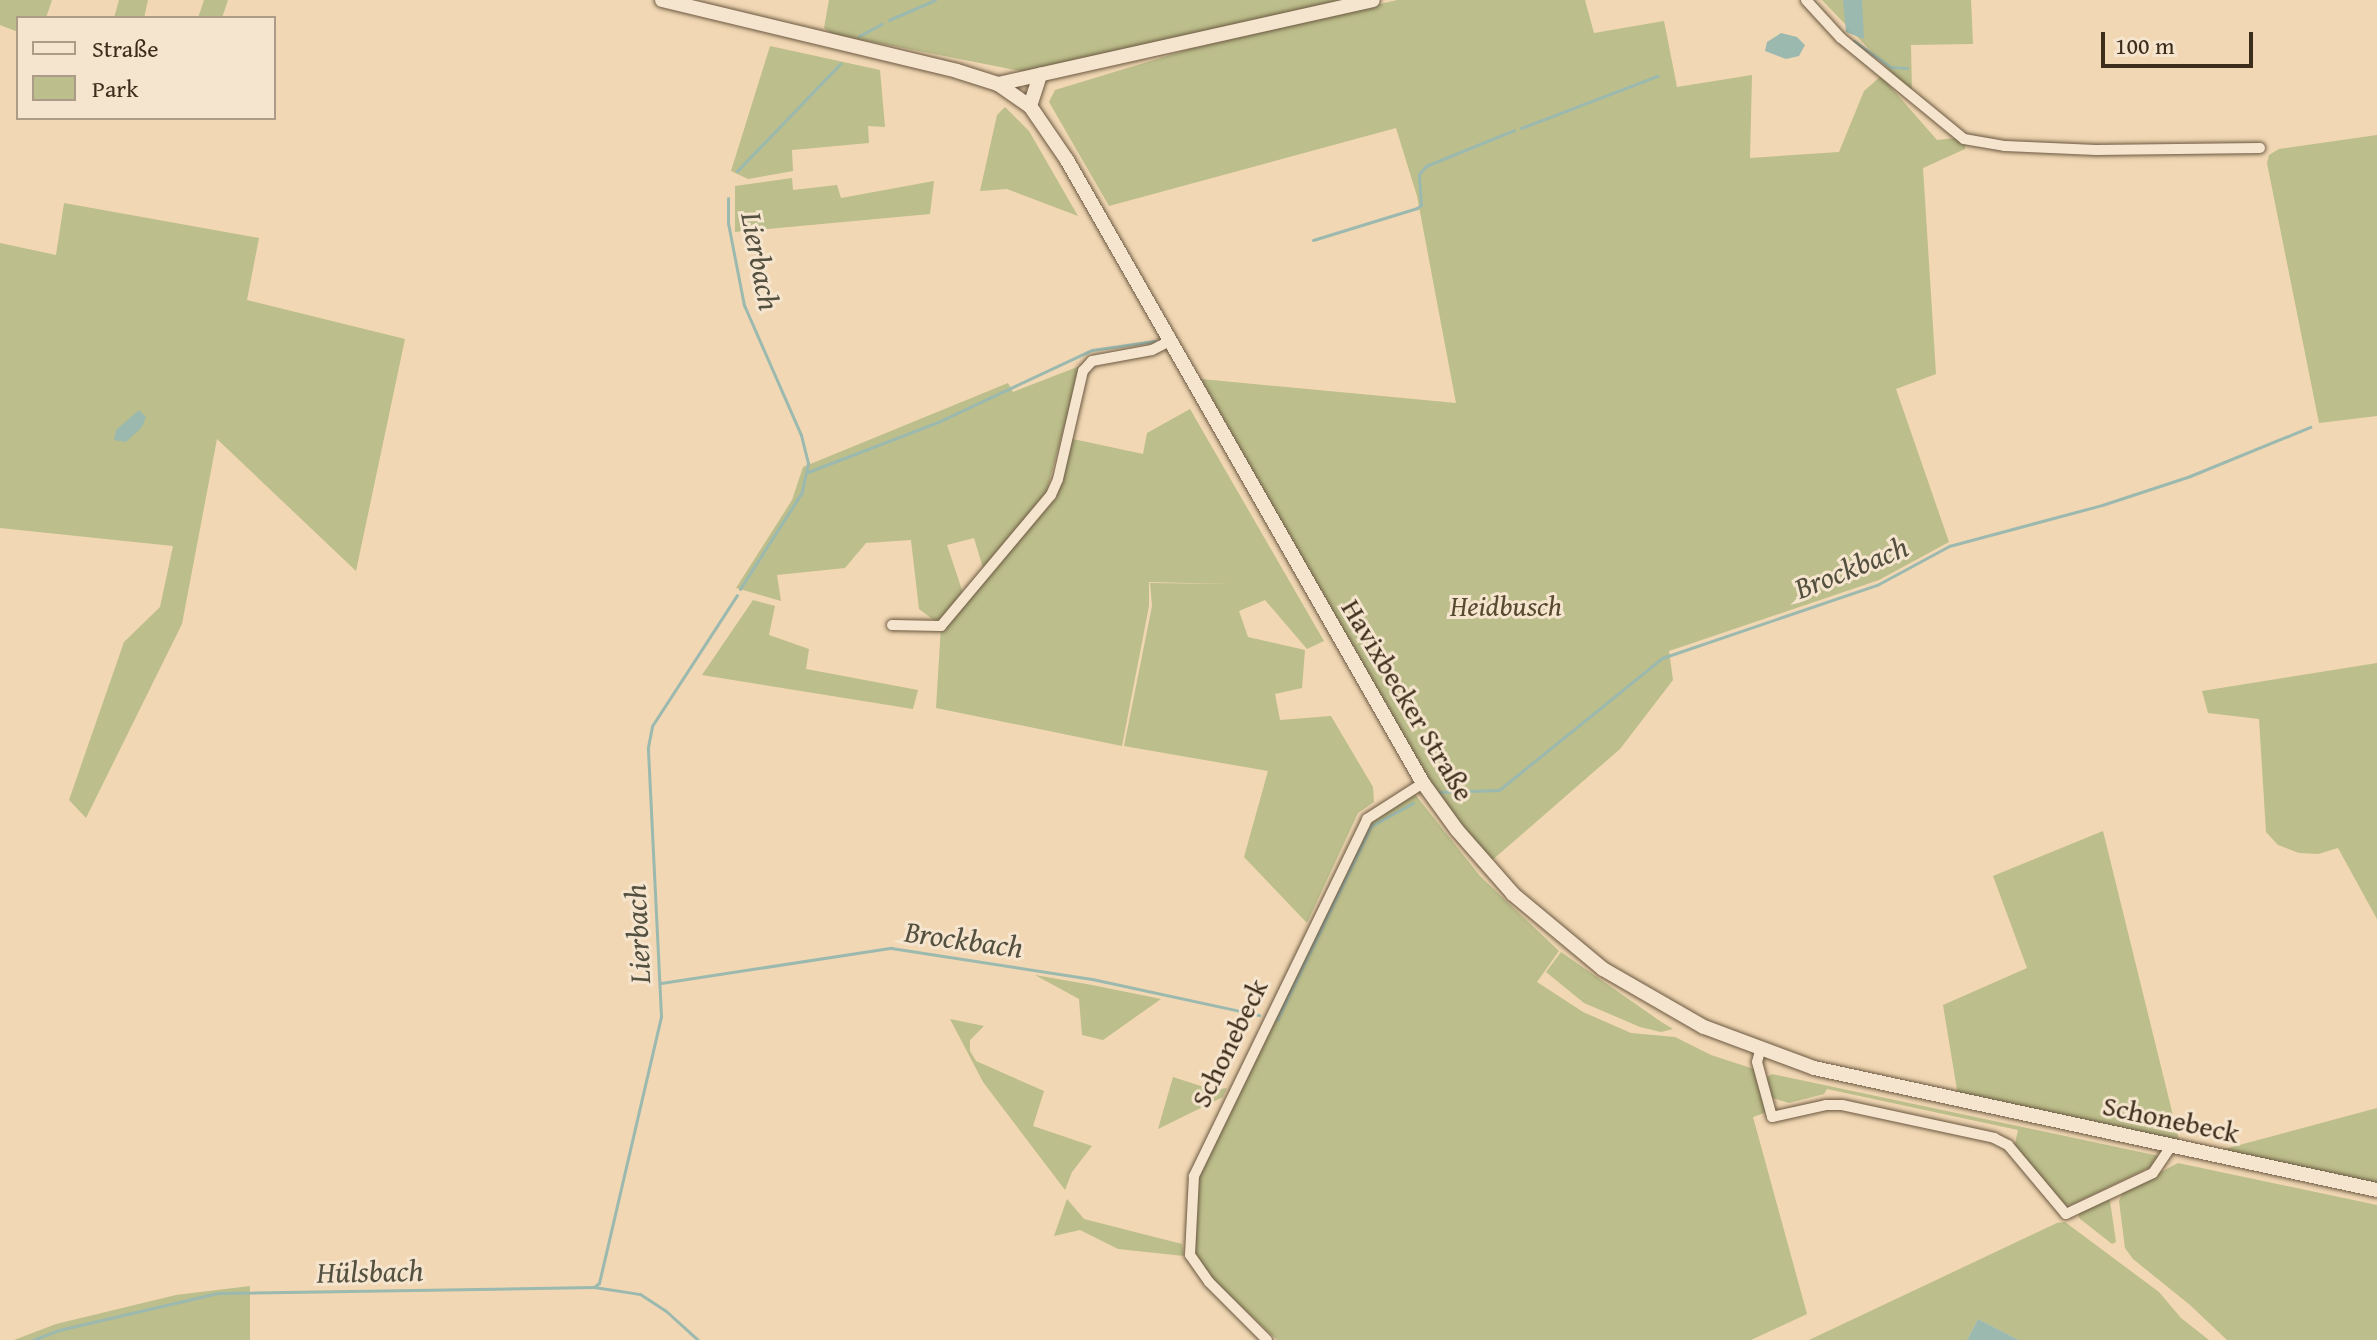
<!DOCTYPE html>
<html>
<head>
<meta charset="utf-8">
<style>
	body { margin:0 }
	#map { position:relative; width:2377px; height:1340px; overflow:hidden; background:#f1d7b3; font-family:"Gentium Book Plus",serif }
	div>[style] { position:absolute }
	.green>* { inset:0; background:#bcbe8b }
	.water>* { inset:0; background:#9bb9af }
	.stream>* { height:3px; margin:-1.5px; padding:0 1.5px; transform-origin:1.5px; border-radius:1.5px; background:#9bb9af }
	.roads { filter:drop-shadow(0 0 2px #6a5841) drop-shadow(0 0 2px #6a5841) }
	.street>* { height:10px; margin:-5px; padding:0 5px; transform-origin:5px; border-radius:5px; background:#f6e5ce }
	.secondary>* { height:14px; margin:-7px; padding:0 7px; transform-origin:7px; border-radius:7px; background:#f6e5ce }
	span { translate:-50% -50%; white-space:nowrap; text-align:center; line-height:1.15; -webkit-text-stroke:6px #f6e5ce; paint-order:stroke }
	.park-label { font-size:28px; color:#564a31; font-style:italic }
	.street-label { font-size:28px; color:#3d2d1b }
	.water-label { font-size:30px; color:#545040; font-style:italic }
	.legend { position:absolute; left:16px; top:16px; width:260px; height:104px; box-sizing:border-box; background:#f6e5ce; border:2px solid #ac9b86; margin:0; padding:10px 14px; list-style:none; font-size:24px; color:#3d2d1b }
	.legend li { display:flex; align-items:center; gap:16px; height:40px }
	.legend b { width:40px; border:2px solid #ac9b86 }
	.scale { position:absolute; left:2101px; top:32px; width:152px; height:36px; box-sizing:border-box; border:4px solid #3d2d1b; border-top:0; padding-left:10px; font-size:24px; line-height:28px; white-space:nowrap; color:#3d2d1b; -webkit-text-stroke:6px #f6e5ce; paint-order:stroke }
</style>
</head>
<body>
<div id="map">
	<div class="green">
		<i style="clip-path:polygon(0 0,52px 0,46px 18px,18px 18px,18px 32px,0 25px)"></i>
		<i style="clip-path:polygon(119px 0,148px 0,144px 18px,114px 18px)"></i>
		<i style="clip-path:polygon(204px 0,228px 0,222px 18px,198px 18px)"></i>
		<i style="clip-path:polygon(829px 0,1341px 0,1026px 72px,832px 34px,824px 28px)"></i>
		<i style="clip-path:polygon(1397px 0,1585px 0,1594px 33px,1664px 21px,1677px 87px,1752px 75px,1750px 158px,1839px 152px,1864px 91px,1881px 76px,1937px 140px,1955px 138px,1966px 142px,1965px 149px,1923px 168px,1936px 374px,1896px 389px,1949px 542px,1879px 580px,1669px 651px,1673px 680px,1620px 749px,1490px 862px,1426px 780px,1201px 379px,1456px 403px,1417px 196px,1396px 128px,1109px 206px,1049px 102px,1055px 90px,1190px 49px)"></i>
		<i style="clip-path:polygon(1822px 0,1971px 0,1973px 44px,1911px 45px,1912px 94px)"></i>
		<i style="clip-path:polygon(770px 46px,880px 70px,885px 127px,868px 126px,869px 143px,792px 150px,793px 171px,748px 179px,731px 171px)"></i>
		<i style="clip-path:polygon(1005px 107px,1029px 131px,1078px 216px,1007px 189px,980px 191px,997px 115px)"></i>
		<i style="clip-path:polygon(2377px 135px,2377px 416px,2319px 423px,2267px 163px,2269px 155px,2279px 149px)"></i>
		<i style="clip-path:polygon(792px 178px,793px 190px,837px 185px,841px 198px,934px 181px,930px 214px,735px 232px,735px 186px)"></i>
		<i style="clip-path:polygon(64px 203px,259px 238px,247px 300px,405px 339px,356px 571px,217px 439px,182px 624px,86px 818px,69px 800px,124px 642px,160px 607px,173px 546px,0 528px,0 243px,56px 255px)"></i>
		<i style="clip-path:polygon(1085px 364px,1080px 370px,1046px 493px,983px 568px,974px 538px,947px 545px,963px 593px,939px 624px,919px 609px,911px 540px,866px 543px,845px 568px,777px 575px,781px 601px,736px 588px,792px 500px,803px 467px,1008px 383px,1013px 392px)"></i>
		<i style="clip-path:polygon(1190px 409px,1324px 641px,1307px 649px,1265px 600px,1239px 611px,1248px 637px,1305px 650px,1302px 688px,1275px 694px,1280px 720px,1331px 716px,1373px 787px,1374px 802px,1358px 813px,1307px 923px,1244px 857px,1268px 771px,1124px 746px,1152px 606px,1150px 583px,1231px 584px,1149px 582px,1149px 606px,1122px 746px,936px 708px,941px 626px,1056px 498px,1073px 439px,1143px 454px,1147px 433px)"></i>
		<i style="clip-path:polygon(753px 600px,775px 606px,769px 635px,809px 649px,806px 669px,918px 690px,913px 709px,702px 675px)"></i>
		<i style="clip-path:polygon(2377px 663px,2377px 919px,2338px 848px,2318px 854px,2299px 853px,2278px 845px,2266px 832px,2259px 719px,2208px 713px,2202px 691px)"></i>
		<i style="clip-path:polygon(1414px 793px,1480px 876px,1559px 951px,1537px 982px,1583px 1012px,1631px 1033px,1675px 1037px,1711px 1055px,1754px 1069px,1767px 1112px,1753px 1117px,1807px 1314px,1751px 1340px,1277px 1340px,1202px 1269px,1193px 1254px,1196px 1184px,1368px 824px)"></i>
		<i style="clip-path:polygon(2103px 831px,2180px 1144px,1958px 1096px,1943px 1005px,2027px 968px,1993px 876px)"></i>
		<i style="clip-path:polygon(1561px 952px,1660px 1021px,1673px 1029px,1661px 1032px,1640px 1027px,1584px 1003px,1546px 972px)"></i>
		<i style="clip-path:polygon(1035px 975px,1092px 985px,1161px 999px,1103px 1040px,1082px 1035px,1079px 999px)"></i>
		<i style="clip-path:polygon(950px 1019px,984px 1026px,970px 1040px,970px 1051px,976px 1061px,1044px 1091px,1033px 1126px,1092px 1146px,1072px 1172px,1065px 1190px,983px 1082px)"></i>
		<i style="clip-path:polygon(1772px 1074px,2159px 1156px,2159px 1163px,2071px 1205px,2064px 1204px,2014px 1148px,2018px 1130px,1827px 1089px,1824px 1094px,1789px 1103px,1772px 1098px,1766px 1078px)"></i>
		<i style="clip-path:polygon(1173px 1077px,1213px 1090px,1227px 1088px,1223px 1097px,1158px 1129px)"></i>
		<i style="clip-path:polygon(2377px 1108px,2377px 1184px,2217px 1151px)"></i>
		<i style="clip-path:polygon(2178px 1163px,2377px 1205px,2377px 1340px,2227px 1340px,2190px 1305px,2133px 1259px,2125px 1248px,2119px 1201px,2123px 1192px)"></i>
		<i style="clip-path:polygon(1067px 1199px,1084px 1219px,1182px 1244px,1184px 1256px,1118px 1249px,1080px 1230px,1054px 1236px)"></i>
		<i style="clip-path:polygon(2106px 1199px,2110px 1201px,2116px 1242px,2112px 1244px,2079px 1218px,2079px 1213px)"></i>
		<i style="clip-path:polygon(2065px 1222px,2159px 1292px,2181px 1318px,2209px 1340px,2019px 1340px,1978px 1319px,1967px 1340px,1809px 1340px,2057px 1223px)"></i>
		<i style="clip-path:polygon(250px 1286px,250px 1340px,14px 1340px,56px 1324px,176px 1295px)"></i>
	</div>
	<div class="water">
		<i style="clip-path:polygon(1843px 0,1862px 0,1864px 39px,1846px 32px)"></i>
		<i style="clip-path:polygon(1781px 33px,1797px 37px,1805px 45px,1799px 56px,1786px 59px,1765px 51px,1767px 42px)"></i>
		<i style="clip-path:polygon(139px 410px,146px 417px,142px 427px,126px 442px,114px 440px,116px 430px)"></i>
		<i style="clip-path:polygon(1978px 1319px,2019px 1340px,1967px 1340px)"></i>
	</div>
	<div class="stream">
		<i style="left:889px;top:20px;width:50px;rotate:-23.5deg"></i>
		<i style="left:859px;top:36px;width:26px;rotate:-28deg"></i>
		<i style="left:1854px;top:41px;width:45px;rotate:35.1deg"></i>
		<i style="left:1891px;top:67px;width:16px;rotate:4deg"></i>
		<i style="left:1521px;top:128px;width:146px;rotate:-20.9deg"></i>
		<i style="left:737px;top:171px;width:149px;rotate:-46.1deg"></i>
		<i style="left:728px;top:198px;width:25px;rotate:90deg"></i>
		<i style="left:728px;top:223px;width:84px;rotate:79deg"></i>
		<i style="left:744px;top:305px;width:142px;rotate:66.3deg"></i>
		<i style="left:801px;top:435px;width:29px;rotate:76deg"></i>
		<i style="left:808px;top:463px;width:30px;rotate:102deg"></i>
		<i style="left:802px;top:492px;width:115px;rotate:122.6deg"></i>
		<i style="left:1313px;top:240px;width:109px;rotate:-17.1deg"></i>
		<i style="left:1417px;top:208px;width:5px;rotate:-37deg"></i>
		<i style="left:1421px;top:205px;width:31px;rotate:-94deg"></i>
		<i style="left:1419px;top:174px;width:11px;rotate:-49deg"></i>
		<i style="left:1426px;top:166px;width:95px;rotate:-22.2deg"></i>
		<i style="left:808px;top:472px;width:139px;rotate:-21deg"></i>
		<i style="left:938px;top:422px;width:170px;rotate:-25.1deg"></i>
		<i style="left:1092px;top:350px;width:63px;rotate:-8.3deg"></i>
		<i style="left:1438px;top:792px;width:61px;rotate:-1.9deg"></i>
		<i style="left:1499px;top:790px;width:210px;rotate:-39deg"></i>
		<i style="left:1662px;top:658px;width:227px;rotate:-18.8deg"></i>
		<i style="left:1877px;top:585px;width:82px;rotate:-28.4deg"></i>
		<i style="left:1949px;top:546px;width:158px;rotate:-15deg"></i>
		<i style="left:2102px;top:505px;width:93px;rotate:-18.2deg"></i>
		<i style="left:2190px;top:476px;width:130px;rotate:-22.2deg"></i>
		<i style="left:661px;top:983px;width:233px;rotate:-8.7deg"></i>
		<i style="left:891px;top:948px;width:203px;rotate:8.8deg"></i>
		<i style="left:1092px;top:979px;width:171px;rotate:12.2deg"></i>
		<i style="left:1277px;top:1020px;width:216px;rotate:-64.1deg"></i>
		<i style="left:1371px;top:826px;width:48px;rotate:-28.7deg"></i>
		<i style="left:594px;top:1287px;width:6px;rotate:-39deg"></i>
		<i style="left:599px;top:1283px;width:274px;rotate:-76.9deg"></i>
		<i style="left:661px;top:1016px;width:269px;rotate:-92.8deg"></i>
		<i style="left:648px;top:747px;width:21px;rotate:-79deg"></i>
		<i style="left:652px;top:726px;width:156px;rotate:-57deg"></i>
		<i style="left:33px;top:1340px;width:28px;rotate:-21deg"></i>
		<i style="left:59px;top:1330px;width:163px;rotate:-13.1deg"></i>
		<i style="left:218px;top:1293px;width:376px;rotate:-0.9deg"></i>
		<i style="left:594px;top:1287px;width:47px;rotate:8.7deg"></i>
		<i style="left:640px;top:1294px;width:31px;rotate:33deg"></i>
		<i style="left:666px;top:1311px;width:43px;rotate:42.2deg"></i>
	</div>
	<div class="roads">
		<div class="street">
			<i style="left:1806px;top:0;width:52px;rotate:47.4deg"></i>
			<i style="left:1841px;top:38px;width:159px;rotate:39.4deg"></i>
			<i style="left:1964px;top:139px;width:42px;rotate:9.7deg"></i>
			<i style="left:2005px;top:146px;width:91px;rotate:2.5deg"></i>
			<i style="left:2096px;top:150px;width:164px;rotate:-0.7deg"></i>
			<i style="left:892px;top:625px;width:49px;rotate:1.2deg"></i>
			<i style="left:941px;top:626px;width:171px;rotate:-50deg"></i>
			<i style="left:1051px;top:495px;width:17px;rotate:-66deg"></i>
			<i style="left:1058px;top:479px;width:111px;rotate:-77deg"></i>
			<i style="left:1083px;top:371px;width:13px;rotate:-48deg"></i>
			<i style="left:1092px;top:361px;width:61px;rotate:-10.4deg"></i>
			<i style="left:1152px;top:350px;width:20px;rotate:-27deg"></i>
			<i style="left:1760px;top:1051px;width:11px;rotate:105deg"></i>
			<i style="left:1757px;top:1062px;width:57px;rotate:74.7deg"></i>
			<i style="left:1772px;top:1117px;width:55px;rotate:-12.5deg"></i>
			<i style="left:1826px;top:1105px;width:16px"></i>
			<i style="left:1842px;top:1105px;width:156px;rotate:12.2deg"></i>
			<i style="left:1994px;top:1138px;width:16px;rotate:27deg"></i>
			<i style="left:2008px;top:1145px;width:90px;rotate:50deg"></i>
			<i style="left:2066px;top:1214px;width:96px;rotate:-25.2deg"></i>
			<i style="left:2153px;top:1173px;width:32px;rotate:-56deg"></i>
			<i style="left:1267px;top:1340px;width:82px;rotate:-135deg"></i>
			<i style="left:1209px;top:1282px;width:33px;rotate:-125deg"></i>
			<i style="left:1190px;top:1255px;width:79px;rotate:-87.1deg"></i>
			<i style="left:1194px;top:1176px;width:397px;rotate:-64.1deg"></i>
			<i style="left:1367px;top:819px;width:67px;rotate:-32.7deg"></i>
		</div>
		<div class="secondary">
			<i style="left:662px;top:0;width:303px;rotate:13.5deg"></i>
			<i style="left:957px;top:71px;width:43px;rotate:17.6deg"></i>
			<i style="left:998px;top:84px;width:39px;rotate:35deg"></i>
			<i style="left:1030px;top:106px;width:65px;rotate:55.6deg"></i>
			<i style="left:1067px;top:160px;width:718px;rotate:60.26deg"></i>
			<i style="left:1423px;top:783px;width:58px;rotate:54.1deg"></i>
			<i style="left:1457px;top:830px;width:85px;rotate:48.8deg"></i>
			<i style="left:1513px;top:894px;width:117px;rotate:39.8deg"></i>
			<i style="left:1603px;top:969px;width:116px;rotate:29.9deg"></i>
			<i style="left:1704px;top:1027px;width:117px;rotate:20.4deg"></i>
			<i style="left:1814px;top:1068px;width:576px;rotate:12.23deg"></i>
			<i style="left:998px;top:84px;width:384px;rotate:-12.6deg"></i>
			<i style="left:1030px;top:106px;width:33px;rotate:-72deg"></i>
		</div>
	</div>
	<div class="park-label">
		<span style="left:1506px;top:606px">Heidbusch</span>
	</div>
	<div class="street-label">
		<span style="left:1408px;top:700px;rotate:59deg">Havixbecker Straße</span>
		<span style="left:1229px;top:1043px;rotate:-64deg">Schonebeck</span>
		<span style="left:2171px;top:1119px;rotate:12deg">Schonebeck</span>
	</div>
	<div class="water-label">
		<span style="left:761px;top:261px;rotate:79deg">Lierbach</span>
		<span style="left:1851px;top:567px;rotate:-22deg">Brockbach</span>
		<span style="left:637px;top:934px;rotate:-93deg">Lierbach</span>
		<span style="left:964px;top:939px;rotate:8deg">Brockbach</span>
		<span style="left:370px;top:1271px;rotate:-1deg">Hülsbach</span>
	</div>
	<ul class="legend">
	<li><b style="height:10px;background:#f6e5ce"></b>Straße</li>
	<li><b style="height:22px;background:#bcbe8b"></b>Park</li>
	</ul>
	<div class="scale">100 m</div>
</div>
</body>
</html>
